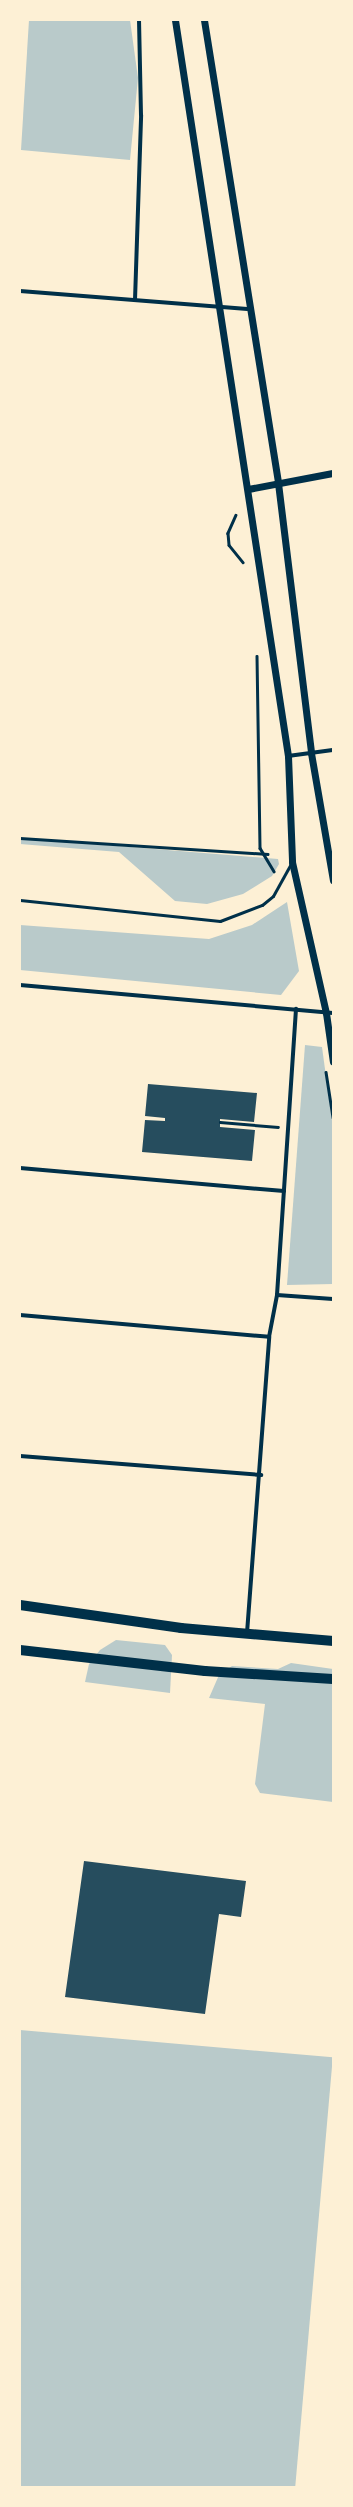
<!DOCTYPE html>
<html>
<head>
<meta charset="utf-8">
<style>
	body { margin:0 }
	#map { position:relative; width:353px; height:2507px; overflow:hidden; background:#fdf0d5; font-family:Signika,sans-serif }
	div>[style] { position:absolute }
	.green>* { inset:0; background:#b9caca; transform-origin:0 0 }
	.building>* { inset:0; background:#264d5e }
	.path>* { height:2.5px; margin:-1.25px; padding:0 1.25px; transform-origin:1.25px; border-radius:1.25px; background:#003049 }
	.service>* { height:3px; margin:-1.5px; padding:0 1.5px; transform-origin:1.5px; border-radius:1.5px; background:#003049 }
	.minor>* { height:4px; margin:-2px; padding:0 2px; transform-origin:2px; border-radius:2px; background:#003049 }
	.tertiary>* { height:7px; margin:-3.5px; padding:0 3.5px; transform-origin:3.5px; border-radius:3.5px; background:#003049 }
	.primary>* { height:10px; margin:-5px; padding:0 5px; transform-origin:5px; border-radius:5px; background:#003049 }
	span { translate:-50% -50%; white-space:nowrap; text-align:center; line-height:1.15; -webkit-text-stroke:3px #fdf0d5; paint-order:stroke }
	.frame { position:absolute; inset:0; border:21px solid #fdf0d5; pointer-events:none }
</style>
</head>
<body>
<div id="map">
	<div class="green">
		<i style="clip-path:polygon(29px 20px,130px 20px,138px 78px,130px 160px,21px 150px)"></i>
		<i style="clip-path:polygon(20px 838px,278px 859px,279px 864px,272px 876px,243px 894px,207px 904px,175px 901px,119px 852px,20px 844px)"></i>
		<i style="clip-path:polygon(287px 902px,299px 971px,281px 995px,20px 970px,20px 925px,209px 939px,252px 925px)"></i>
		<i style="clip-path:polygon(305px 1045px,322px 1047px,333px 1128px,333px 1284px,287px 1285px)"></i>
		<i style="clip-path:polygon(116px 1640px,165px 1645px,172px 1655px,170px 1693px,85px 1682px,89px 1664px,100px 1650px)"></i>
		<i style="clip-path:polygon(291px 1663px,333px 1669px,333px 1802px,260px 1793px,255px 1784px,265px 1704px,209px 1698px,219px 1675px,232px 1666px,278px 1669px)"></i>
		<i style="left:20px;top:2030px;width:314px;height:457px;rotate:5deg"></i>
	</div>
	<div class="building">
		<i style="clip-path:polygon(148px 1084px,257px 1093px,254px 1122px,220px 1119px,220px 1127px,255px 1130px,252px 1161px,142px 1152px,145px 1120px,165px 1121px,165px 1118px,145px 1116px)"></i>
		<i style="clip-path:polygon(84px 1861px,246px 1881px,241px 1917px,219px 1914px,205px 2014px,65px 1997px)"></i>
	</div>
	<div class="path">
		<i style="left:236px;top:515px;width:20px;rotate:114deg"></i>
		<i style="left:228px;top:533px;width:12px;rotate:85deg"></i>
		<i style="left:229px;top:545px;width:22px;rotate:51deg"></i>
		<i style="left:257px;top:656px;width:192px;rotate:89.1deg"></i>
		<i style="left:260px;top:848px;width:27px;rotate:59deg"></i>
		<i style="left:20px;top:838px;width:248px;rotate:3.7deg"></i>
		<i style="left:326px;top:1072px;width:46px;rotate:81.2deg"></i>
		<i style="left:220px;top:1122px;width:58px;rotate:4.9deg"></i>
	</div>
	<div class="service">
		<i style="left:20px;top:900px;width:201px;rotate:6deg"></i>
		<i style="left:220px;top:921px;width:45px;rotate:-20.9deg"></i>
		<i style="left:262px;top:905px;width:14px;rotate:-39deg"></i>
		<i style="left:273px;top:896px;width:38px;rotate:-61deg"></i>
	</div>
	<div class="minor">
		<i style="left:20px;top:291px;width:228px;rotate:4.5deg"></i>
		<i style="left:135px;top:300px;width:185px;rotate:-88.1deg"></i>
		<i style="left:141px;top:115px;width:95px;rotate:-91.2deg"></i>
		<i style="left:288px;top:756px;width:45px;rotate:-7.6deg"></i>
		<i style="left:20px;top:985px;width:314px;rotate:5.1deg"></i>
		<i style="left:20px;top:1168px;width:265px;rotate:5deg"></i>
		<i style="left:277px;top:1295px;width:56px;rotate:4.1deg"></i>
		<i style="left:20px;top:1315px;width:250px;rotate:5deg"></i>
		<i style="left:20px;top:1456px;width:242px;rotate:4.5deg"></i>
		<i style="left:247px;top:1633px;width:297px;rotate:-85.7deg"></i>
		<i style="left:269px;top:1337px;width:43px;rotate:-79.2deg"></i>
		<i style="left:277px;top:1295px;width:287px;rotate:-86.2deg"></i>
	</div>
	<div class="tertiary">
		<i style="left:175px;top:20px;width:745px;rotate:81.27deg"></i>
		<i style="left:288px;top:756px;width:106px;rotate:87.8deg"></i>
		<i style="left:292px;top:862px;width:155px;rotate:77.3deg"></i>
		<i style="left:326px;top:1013px;width:49px;rotate:81.9deg"></i>
		<i style="left:204px;top:20px;width:469px;rotate:80.9deg"></i>
		<i style="left:278px;top:483px;width:272px;rotate:83deg"></i>
		<i style="left:311px;top:753px;width:129px;rotate:80.2deg"></i>
		<i style="left:248px;top:489px;width:86px;rotate:-10.7deg"></i>
	</div>
	<div class="primary">
		<i style="left:20px;top:1605px;width:163px;rotate:8.1deg"></i>
		<i style="left:181px;top:1628px;width:153px;rotate:4.9deg"></i>
		<i style="left:20px;top:1650px;width:186px;rotate:6.5deg"></i>
		<i style="left:205px;top:1671px;width:128px;rotate:3.6deg"></i>
	</div>
	<div class="frame"></div>
</div>
</body>
</html>
